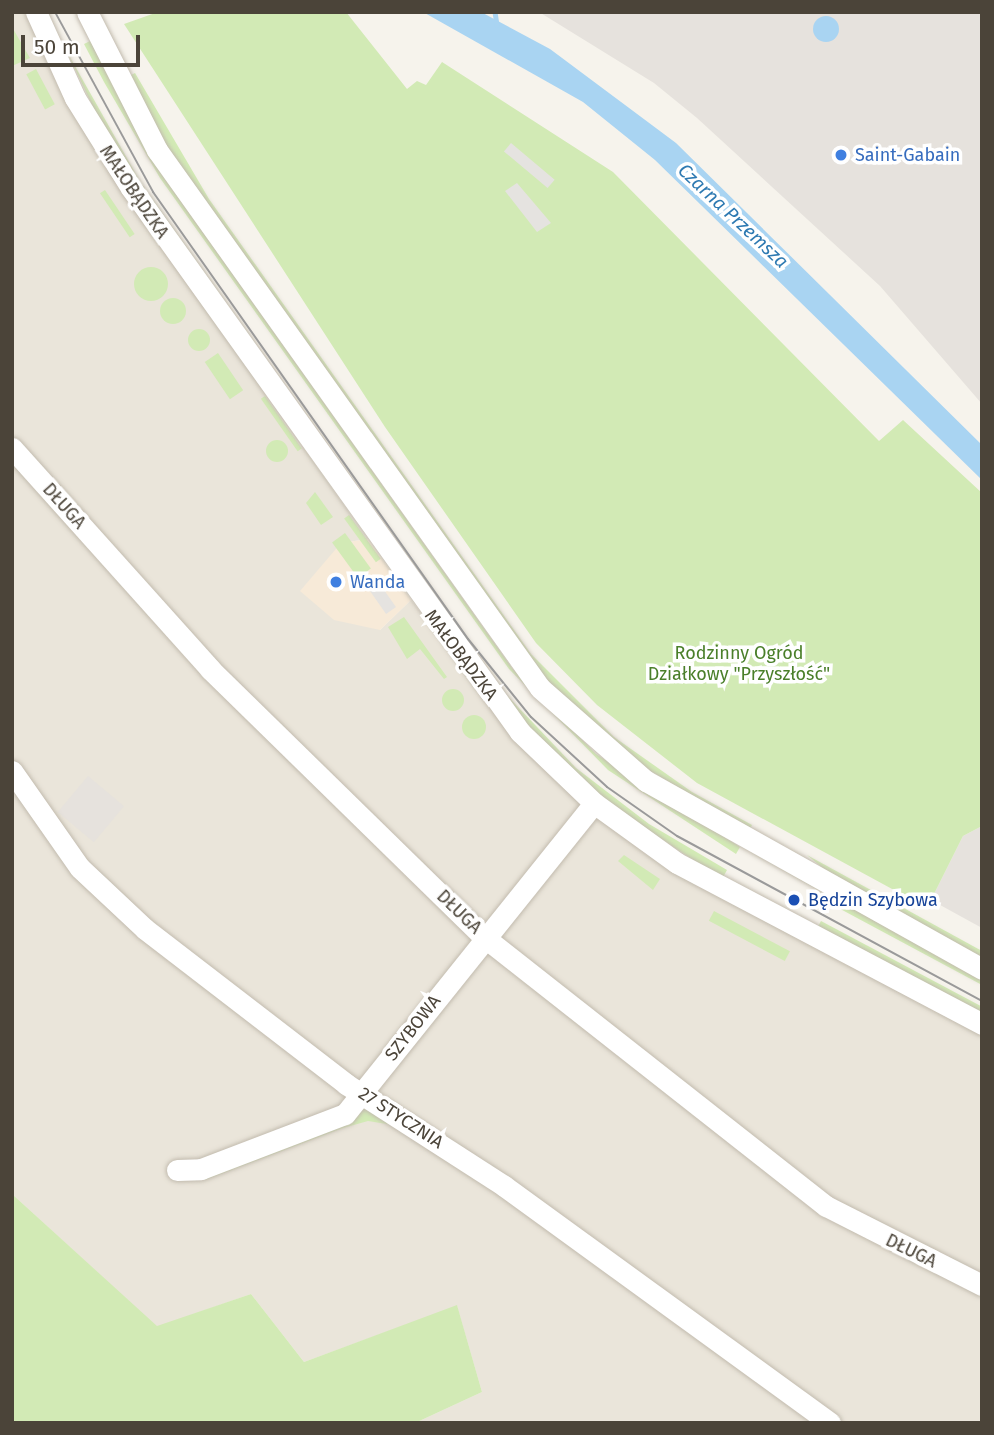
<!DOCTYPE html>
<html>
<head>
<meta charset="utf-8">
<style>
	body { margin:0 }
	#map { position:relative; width:994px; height:1435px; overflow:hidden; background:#f6f3ec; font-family:"Fira Sans",sans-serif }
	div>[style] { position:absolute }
	.residential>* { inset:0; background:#eae5da }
	.commercial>* { inset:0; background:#f7ead8 }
	.industrial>* { inset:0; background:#e6e2dd; transform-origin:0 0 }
	.green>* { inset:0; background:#d2eab5; transform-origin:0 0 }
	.round { border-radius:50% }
	.parking>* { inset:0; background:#e5e3e0; transform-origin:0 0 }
	.water>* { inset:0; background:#a9d4f2 }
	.stream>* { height:4.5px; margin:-2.25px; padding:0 2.25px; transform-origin:2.25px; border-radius:2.25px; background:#a9d4f2 }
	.roads { filter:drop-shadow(0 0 2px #c2bbae) drop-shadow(0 0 2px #c2bbae) }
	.minor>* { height:21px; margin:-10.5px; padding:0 10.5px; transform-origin:10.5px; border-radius:10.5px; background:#fff }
	.tram>* { height:2px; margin:-1px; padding:0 1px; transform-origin:1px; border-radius:1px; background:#9a9a9a }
	.dots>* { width:19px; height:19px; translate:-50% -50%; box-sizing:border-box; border:4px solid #fff; border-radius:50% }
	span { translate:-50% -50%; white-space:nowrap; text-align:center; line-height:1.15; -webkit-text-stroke:7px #fff; paint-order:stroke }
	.shop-label { font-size:18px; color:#366cbe }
	.left { translate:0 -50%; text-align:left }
	.street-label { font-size:18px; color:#4b4439 }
	.park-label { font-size:18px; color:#4a7f2a }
	.transit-label { font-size:18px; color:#164399 }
	.water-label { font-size:19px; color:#2e7ab2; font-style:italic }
	.frame { position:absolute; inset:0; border:14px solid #4b4439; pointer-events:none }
	.scale { position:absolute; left:21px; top:35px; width:119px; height:32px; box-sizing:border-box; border:4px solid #4b4439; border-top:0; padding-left:9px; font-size:21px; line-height:24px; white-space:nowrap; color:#4b4439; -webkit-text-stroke:5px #fff; paint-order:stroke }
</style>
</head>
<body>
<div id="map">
	<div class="residential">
		<i style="clip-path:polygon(12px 12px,24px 12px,154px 237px,368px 539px,341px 543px,380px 630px,411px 600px,520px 742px,891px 987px,982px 1035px,982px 1423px,415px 1423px,482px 1392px,457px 1306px,304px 1362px,251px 1294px,157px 1327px,12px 1194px)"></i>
	</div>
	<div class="commercial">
		<i style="clip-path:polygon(368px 539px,411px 600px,380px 630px,334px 620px,300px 591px,341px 543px)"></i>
	</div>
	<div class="industrial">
		<i style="clip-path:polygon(539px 12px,982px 12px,982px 404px,880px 286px,697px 118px,654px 83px)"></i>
		<i style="left:88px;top:776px;width:47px;height:47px;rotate:40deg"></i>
		<i style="clip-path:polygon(982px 826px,982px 928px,931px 900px,963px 836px)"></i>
	</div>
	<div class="green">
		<i style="clip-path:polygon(158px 12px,346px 12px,407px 89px,417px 81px,426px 85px,442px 62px,613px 172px,879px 441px,903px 420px,982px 493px,982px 826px,963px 836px,927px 908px,697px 783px,597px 705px,536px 643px,385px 427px,124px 24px)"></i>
		<i style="clip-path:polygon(12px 27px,30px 58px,12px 66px,14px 32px)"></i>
		<i style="clip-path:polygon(90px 41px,178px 197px,512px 668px,596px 754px,740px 847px,736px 854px,608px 770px,509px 669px,160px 178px,104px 82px,84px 44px)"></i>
		<i style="clip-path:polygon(67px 52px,141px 183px,496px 684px,576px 768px,649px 824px,727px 870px,722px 879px,608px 803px,522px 722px,145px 196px,104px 130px)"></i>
		<i style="left:36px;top:69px;width:40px;height:11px;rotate:62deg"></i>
		<i style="clip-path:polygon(135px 73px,209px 199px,531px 654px,614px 737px,692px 792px,752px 825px,749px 830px,629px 758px,556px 693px,167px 147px,129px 76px)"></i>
		<i style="left:105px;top:190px;width:53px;height:6px;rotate:56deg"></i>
		<i class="round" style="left:134px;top:267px;width:34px;height:34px"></i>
		<i class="round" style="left:160px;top:298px;width:26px;height:26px"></i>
		<i class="round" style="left:188px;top:329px;width:22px;height:22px"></i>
		<i style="left:218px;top:353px;width:45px;height:16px;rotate:56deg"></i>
		<i style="left:265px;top:396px;width:64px;height:5px;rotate:55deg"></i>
		<i class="round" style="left:266px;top:440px;width:22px;height:22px"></i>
		<i style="clip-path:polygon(315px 492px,333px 517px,321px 525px,306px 503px)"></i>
		<i style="left:349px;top:515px;width:54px;height:6px;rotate:54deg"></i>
		<i style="left:345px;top:533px;width:44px;height:16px;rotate:54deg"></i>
		<i style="clip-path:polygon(404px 617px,447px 677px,444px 679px,420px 649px,407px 659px,388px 627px)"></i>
		<i class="round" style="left:442px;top:689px;width:22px;height:22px"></i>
		<i class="round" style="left:462px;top:715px;width:24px;height:24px"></i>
		<i style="clip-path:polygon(749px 852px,982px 978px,982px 985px,831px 904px,833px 898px)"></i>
		<i style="clip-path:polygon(624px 855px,660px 879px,653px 890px,618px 861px)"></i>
		<i style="clip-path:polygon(807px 855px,982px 951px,982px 959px,835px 878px)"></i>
		<i style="left:714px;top:911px;width:86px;height:11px;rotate:28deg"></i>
		<i style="left:821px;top:921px;width:183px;height:6px;rotate:28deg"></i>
		<i style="clip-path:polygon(366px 1102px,393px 1125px,368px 1121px,343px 1128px,205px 1180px,203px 1174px)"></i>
		<i style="clip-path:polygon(12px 1194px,157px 1326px,251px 1294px,304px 1362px,457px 1305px,482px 1392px,415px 1423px,12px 1423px)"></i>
	</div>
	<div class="parking">
		<i style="left:511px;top:143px;width:57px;height:11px;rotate:40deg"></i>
		<i style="clip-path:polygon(517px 183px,551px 223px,537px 232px,505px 191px)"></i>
		<i style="left:377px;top:580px;width:33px;height:12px;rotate:55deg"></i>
	</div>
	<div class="water">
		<i style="clip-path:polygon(423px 12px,481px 12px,550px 49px,676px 143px,982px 445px,982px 480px,655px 160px,583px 102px)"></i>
		<i class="round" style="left:813px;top:16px;width:26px;height:26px"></i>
	</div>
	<div class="stream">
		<i style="left:495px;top:12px;width:13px;rotate:81deg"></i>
	</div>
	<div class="roads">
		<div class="minor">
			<i style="left:36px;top:12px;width:94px;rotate:65.6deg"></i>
			<i style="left:75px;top:98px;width:106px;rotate:58.1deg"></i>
			<i style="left:131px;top:188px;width:669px;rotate:54.43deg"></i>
			<i style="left:520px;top:732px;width:103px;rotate:43.8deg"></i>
			<i style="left:594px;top:803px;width:102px;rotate:35.9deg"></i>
			<i style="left:677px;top:863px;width:345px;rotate:27.8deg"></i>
			<i style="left:87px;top:12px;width:155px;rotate:63.1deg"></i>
			<i style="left:157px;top:150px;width:660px;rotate:54.55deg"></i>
			<i style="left:540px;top:688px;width:141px;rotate:41.3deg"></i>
			<i style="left:646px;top:781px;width:385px;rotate:29.2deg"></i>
			<i style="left:12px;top:448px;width:297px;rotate:48.1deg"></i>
			<i style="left:210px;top:669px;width:383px;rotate:44.4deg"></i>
			<i style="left:484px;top:937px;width:435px;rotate:38.2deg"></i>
			<i style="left:826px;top:1206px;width:175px;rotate:26.9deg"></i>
			<i style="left:12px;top:771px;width:118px;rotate:55deg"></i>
			<i style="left:80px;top:868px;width:89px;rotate:43.2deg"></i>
			<i style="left:145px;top:929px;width:254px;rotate:37.6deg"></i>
			<i style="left:346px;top:1084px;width:188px;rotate:32.8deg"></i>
			<i style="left:504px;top:1186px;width:403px;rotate:36deg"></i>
			<i style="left:177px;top:1170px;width:24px;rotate:-2deg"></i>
			<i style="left:201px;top:1169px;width:154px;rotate:-20.9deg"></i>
			<i style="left:345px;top:1114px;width:398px;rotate:-51.3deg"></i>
		</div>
	</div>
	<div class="tram">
		<i style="left:55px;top:12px;width:205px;rotate:61.4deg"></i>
		<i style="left:153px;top:192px;width:547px;rotate:54.83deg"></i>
		<i style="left:468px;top:639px;width:100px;rotate:51.1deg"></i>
		<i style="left:531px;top:717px;width:103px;rotate:42.6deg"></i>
		<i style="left:607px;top:787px;width:85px;rotate:35deg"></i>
		<i style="left:677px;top:836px;width:347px;rotate:28.4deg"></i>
	</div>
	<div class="dots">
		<i style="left:841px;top:155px;background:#3f7fe0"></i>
		<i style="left:336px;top:582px;background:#3f7fe0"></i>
		<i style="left:794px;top:900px;background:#1a4fb4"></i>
	</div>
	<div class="shop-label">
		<span class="left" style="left:855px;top:155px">Saint-Gabain</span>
		<span class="left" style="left:350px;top:582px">Wanda</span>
	</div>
	<div class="street-label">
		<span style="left:134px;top:192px;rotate:56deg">MAŁOBĄDZKA</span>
		<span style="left:64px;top:506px;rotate:48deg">DŁUGA</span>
		<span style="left:461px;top:655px;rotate:53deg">MAŁOBĄDZKA</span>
		<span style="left:459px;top:912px;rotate:44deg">DŁUGA</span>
		<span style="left:413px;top:1028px;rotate:-52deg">SZYBOWA</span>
		<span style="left:401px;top:1118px;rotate:33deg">27 STYCZNIA</span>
		<span style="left:911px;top:1251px;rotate:26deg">DŁUGA</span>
	</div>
	<div class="park-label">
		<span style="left:739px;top:664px">Rodzinny Ogród<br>Działkowy "Przyszłość"</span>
	</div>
	<div class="transit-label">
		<span class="left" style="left:808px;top:900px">Będzin Szybowa</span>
	</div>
	<div class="water-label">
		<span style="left:733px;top:216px;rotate:43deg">Czarna Przemsza</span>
	</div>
	<div class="frame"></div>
	<div class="scale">50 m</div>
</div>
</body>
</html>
